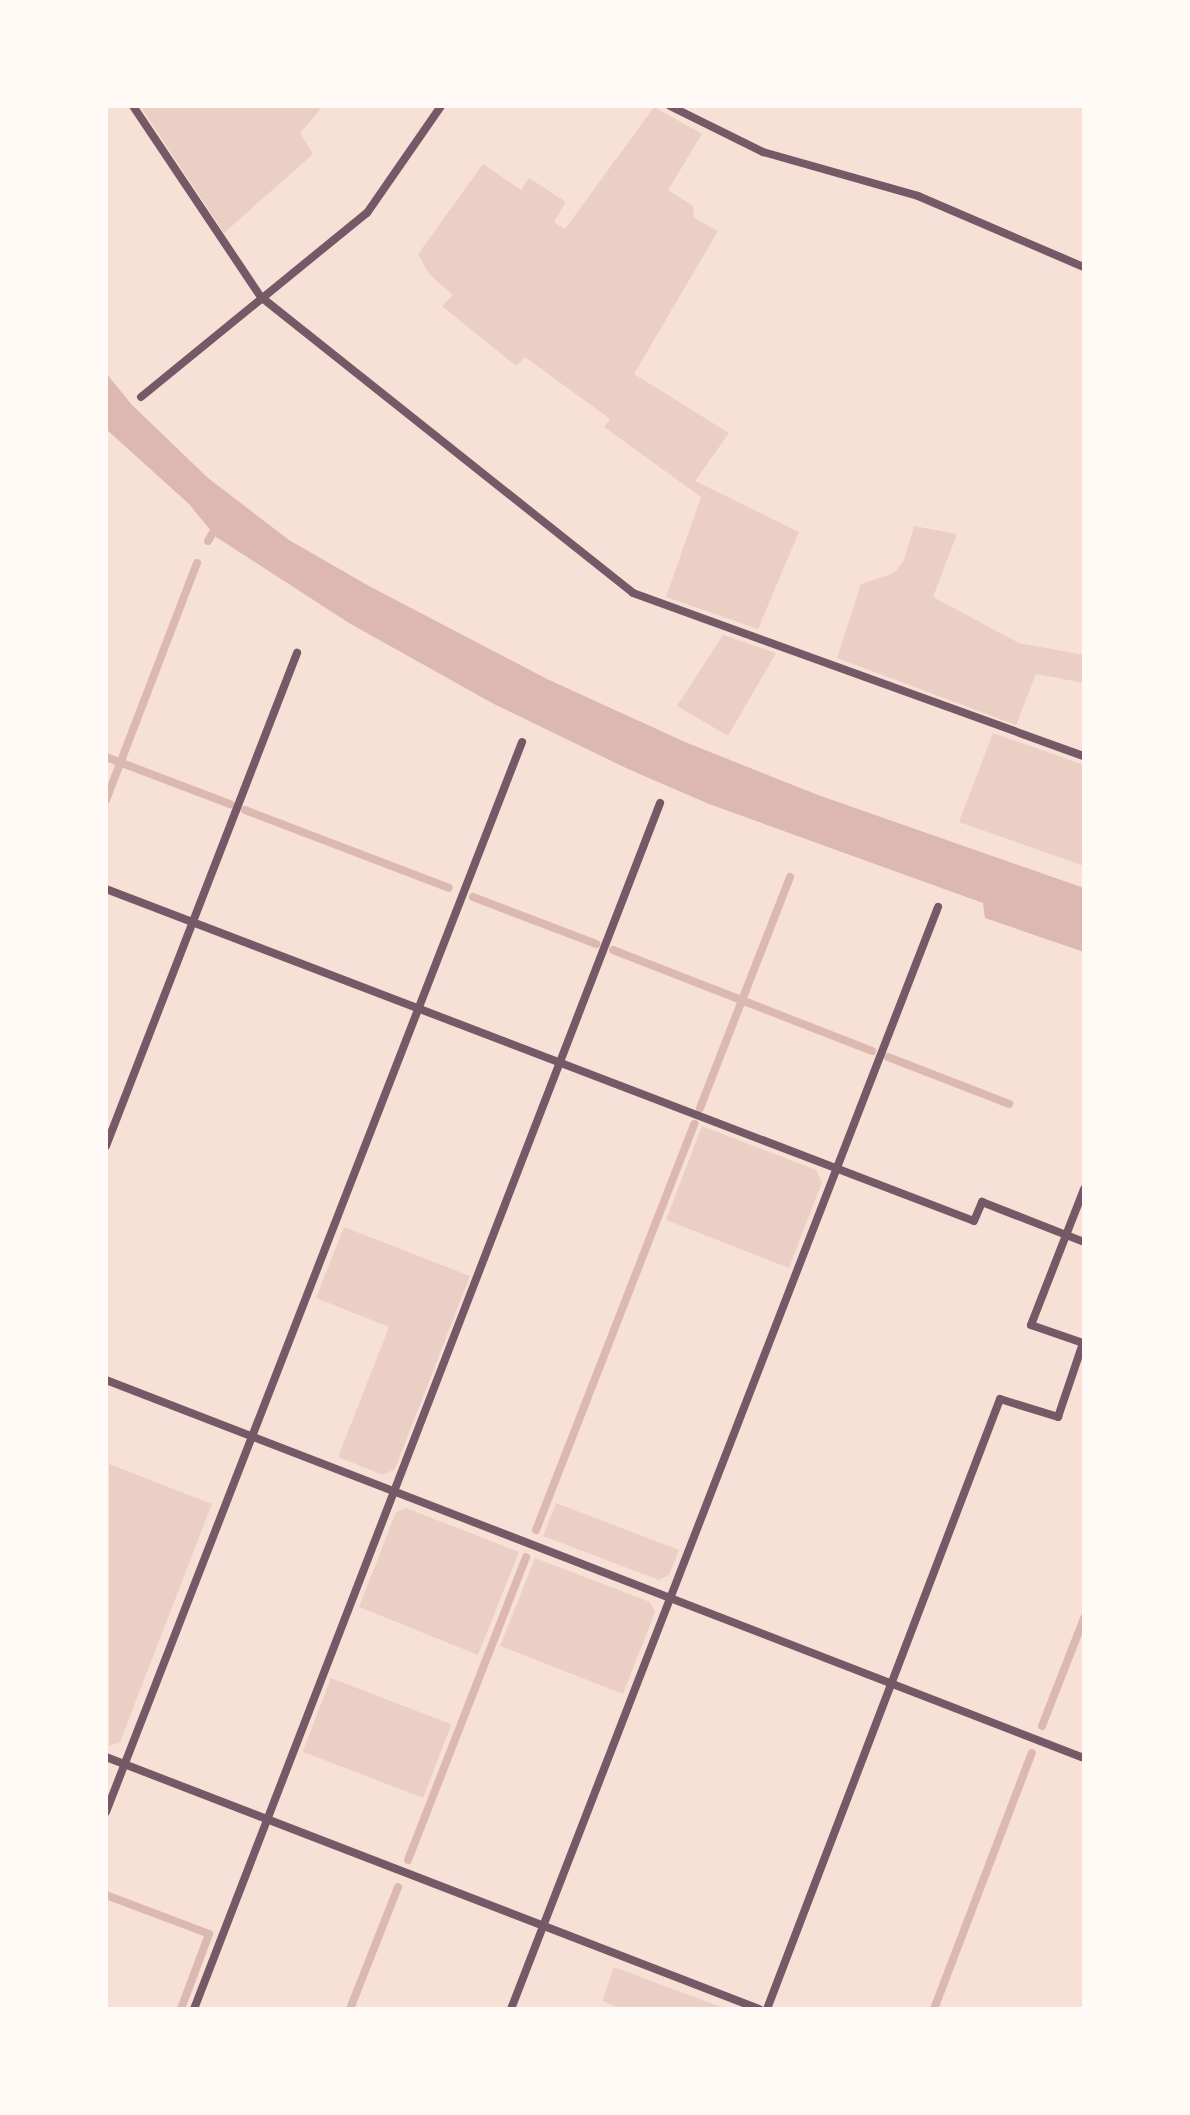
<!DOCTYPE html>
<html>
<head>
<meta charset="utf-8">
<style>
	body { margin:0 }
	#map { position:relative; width:1190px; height:2115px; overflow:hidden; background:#f7e1d7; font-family:Figtree,sans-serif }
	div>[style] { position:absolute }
	.green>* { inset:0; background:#ebcfc5; transform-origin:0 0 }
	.water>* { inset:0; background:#dcb8b0 }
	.stream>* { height:8px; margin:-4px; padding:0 4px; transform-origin:4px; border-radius:4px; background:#dcb8b0 }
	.minor>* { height:8px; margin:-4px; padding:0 4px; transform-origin:4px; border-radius:4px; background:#755966 }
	span { translate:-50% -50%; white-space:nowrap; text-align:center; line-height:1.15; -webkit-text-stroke:8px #fffaf5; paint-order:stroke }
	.frame { position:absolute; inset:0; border:108px solid #fffaf5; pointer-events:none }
</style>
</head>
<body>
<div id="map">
	<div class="green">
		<i style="clip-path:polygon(140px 106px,323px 106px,300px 133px,313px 154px,224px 233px)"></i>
		<i style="clip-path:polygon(654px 107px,702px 134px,668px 190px,693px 206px,694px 218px,718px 231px,634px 374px,729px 433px,695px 481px,799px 532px,758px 629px,666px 597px,701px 497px,604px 427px,610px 419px,525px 357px,516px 366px,442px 306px,453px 295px,429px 274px,418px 254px,483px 164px,521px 190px,529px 178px,566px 202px,554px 222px,565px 229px)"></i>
		<i style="clip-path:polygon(914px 526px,957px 534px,933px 597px,1019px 643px,1084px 655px,1084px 683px,1036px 674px,1016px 725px,837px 658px,861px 584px,894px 573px,904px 560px)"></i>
		<i style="clip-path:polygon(723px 635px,776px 653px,728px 736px,677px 706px)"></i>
		<i style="clip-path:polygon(993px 733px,1084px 765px,1084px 866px,959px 822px)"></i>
		<i style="clip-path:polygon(702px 1126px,816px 1170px,822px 1182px,789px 1268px,666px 1220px)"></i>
		<i style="clip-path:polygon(344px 1227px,470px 1276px,395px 1469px,383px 1475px,338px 1457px,389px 1327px,316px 1298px)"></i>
		<i style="clip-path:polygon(109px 1464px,212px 1504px,120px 1742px,109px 1746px)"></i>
		<i style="clip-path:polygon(556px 1503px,679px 1550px,669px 1575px,659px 1580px,543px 1536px)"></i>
		<i style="clip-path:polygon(406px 1508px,519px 1552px,478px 1655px,359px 1607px,396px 1512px)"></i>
		<i style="clip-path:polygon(535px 1558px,650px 1602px,655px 1612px,623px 1694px,500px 1646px)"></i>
		<i style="left:331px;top:1678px;width:129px;height:79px;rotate:21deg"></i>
		<i style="clip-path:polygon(614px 1967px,726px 2009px,623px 2009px,602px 2001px)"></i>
	</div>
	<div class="water">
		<i style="clip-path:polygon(106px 373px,132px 405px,208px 478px,289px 540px,369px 586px,547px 679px,685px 742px,818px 795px,1084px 888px,1084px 952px,985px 918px,983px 903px,709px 804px,628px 769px,492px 703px,349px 623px,216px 537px,189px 504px,106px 429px)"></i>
	</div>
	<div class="stream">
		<i style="left:208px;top:541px;width:20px;rotate:-60deg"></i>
		<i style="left:106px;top:757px;width:133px;rotate:20.8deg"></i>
		<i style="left:106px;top:800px;width:254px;rotate:-69deg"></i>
		<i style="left:245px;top:810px;width:218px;rotate:20.9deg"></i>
		<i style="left:473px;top:897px;width:132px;rotate:20.9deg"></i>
		<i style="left:613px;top:950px;width:278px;rotate:21.3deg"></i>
		<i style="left:888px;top:1057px;width:130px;rotate:21.2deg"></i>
		<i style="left:700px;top:1108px;width:248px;rotate:-68.7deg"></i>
		<i style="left:536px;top:1530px;width:436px;rotate:-68.7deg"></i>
		<i style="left:1042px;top:1726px;width:116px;rotate:-68.7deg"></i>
		<i style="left:408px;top:1860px;width:325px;rotate:-68.7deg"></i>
		<i style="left:106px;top:1895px;width:110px;rotate:20.7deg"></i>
		<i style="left:209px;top:1934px;width:80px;rotate:110.5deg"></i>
		<i style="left:350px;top:2009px;width:131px;rotate:-68.5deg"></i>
		<i style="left:934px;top:2009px;width:274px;rotate:-69.1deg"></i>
	</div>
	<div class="minor">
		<i style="left:133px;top:106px;width:230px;rotate:56.2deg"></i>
		<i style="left:261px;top:297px;width:475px;rotate:38.5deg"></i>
		<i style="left:633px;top:593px;width:480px;rotate:19.9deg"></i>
		<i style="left:670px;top:106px;width:104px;rotate:26.3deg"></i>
		<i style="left:763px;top:152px;width:161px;rotate:15.8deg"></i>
		<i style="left:918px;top:196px;width:181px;rotate:23.2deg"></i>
		<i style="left:141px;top:397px;width:291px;rotate:-39.2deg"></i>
		<i style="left:367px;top:213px;width:130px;rotate:-55.3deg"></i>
		<i style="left:106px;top:889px;width:929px;rotate:20.93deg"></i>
		<i style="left:974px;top:1221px;width:21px;rotate:-67deg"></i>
		<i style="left:982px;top:1202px;width:110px;rotate:21.4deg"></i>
		<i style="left:106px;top:1146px;width:529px;rotate:-68.82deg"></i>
		<i style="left:106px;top:1380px;width:1049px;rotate:21.13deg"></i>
		<i style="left:106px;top:1757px;width:700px;rotate:21.1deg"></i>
		<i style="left:106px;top:1812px;width:1148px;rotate:-68.75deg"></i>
		<i style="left:194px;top:2009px;width:1293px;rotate:-68.87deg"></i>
		<i style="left:511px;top:2009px;width:1182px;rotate:-68.82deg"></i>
		<i style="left:767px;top:2009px;width:653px;rotate:-69.09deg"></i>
		<i style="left:1000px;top:1399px;width:61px;rotate:17.2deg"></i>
		<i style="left:1058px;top:1417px;width:78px;rotate:-71.3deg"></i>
		<i style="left:1083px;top:1343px;width:55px;rotate:-160.9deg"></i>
		<i style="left:1031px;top:1325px;width:146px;rotate:-68.7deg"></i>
	</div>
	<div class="frame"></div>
</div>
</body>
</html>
